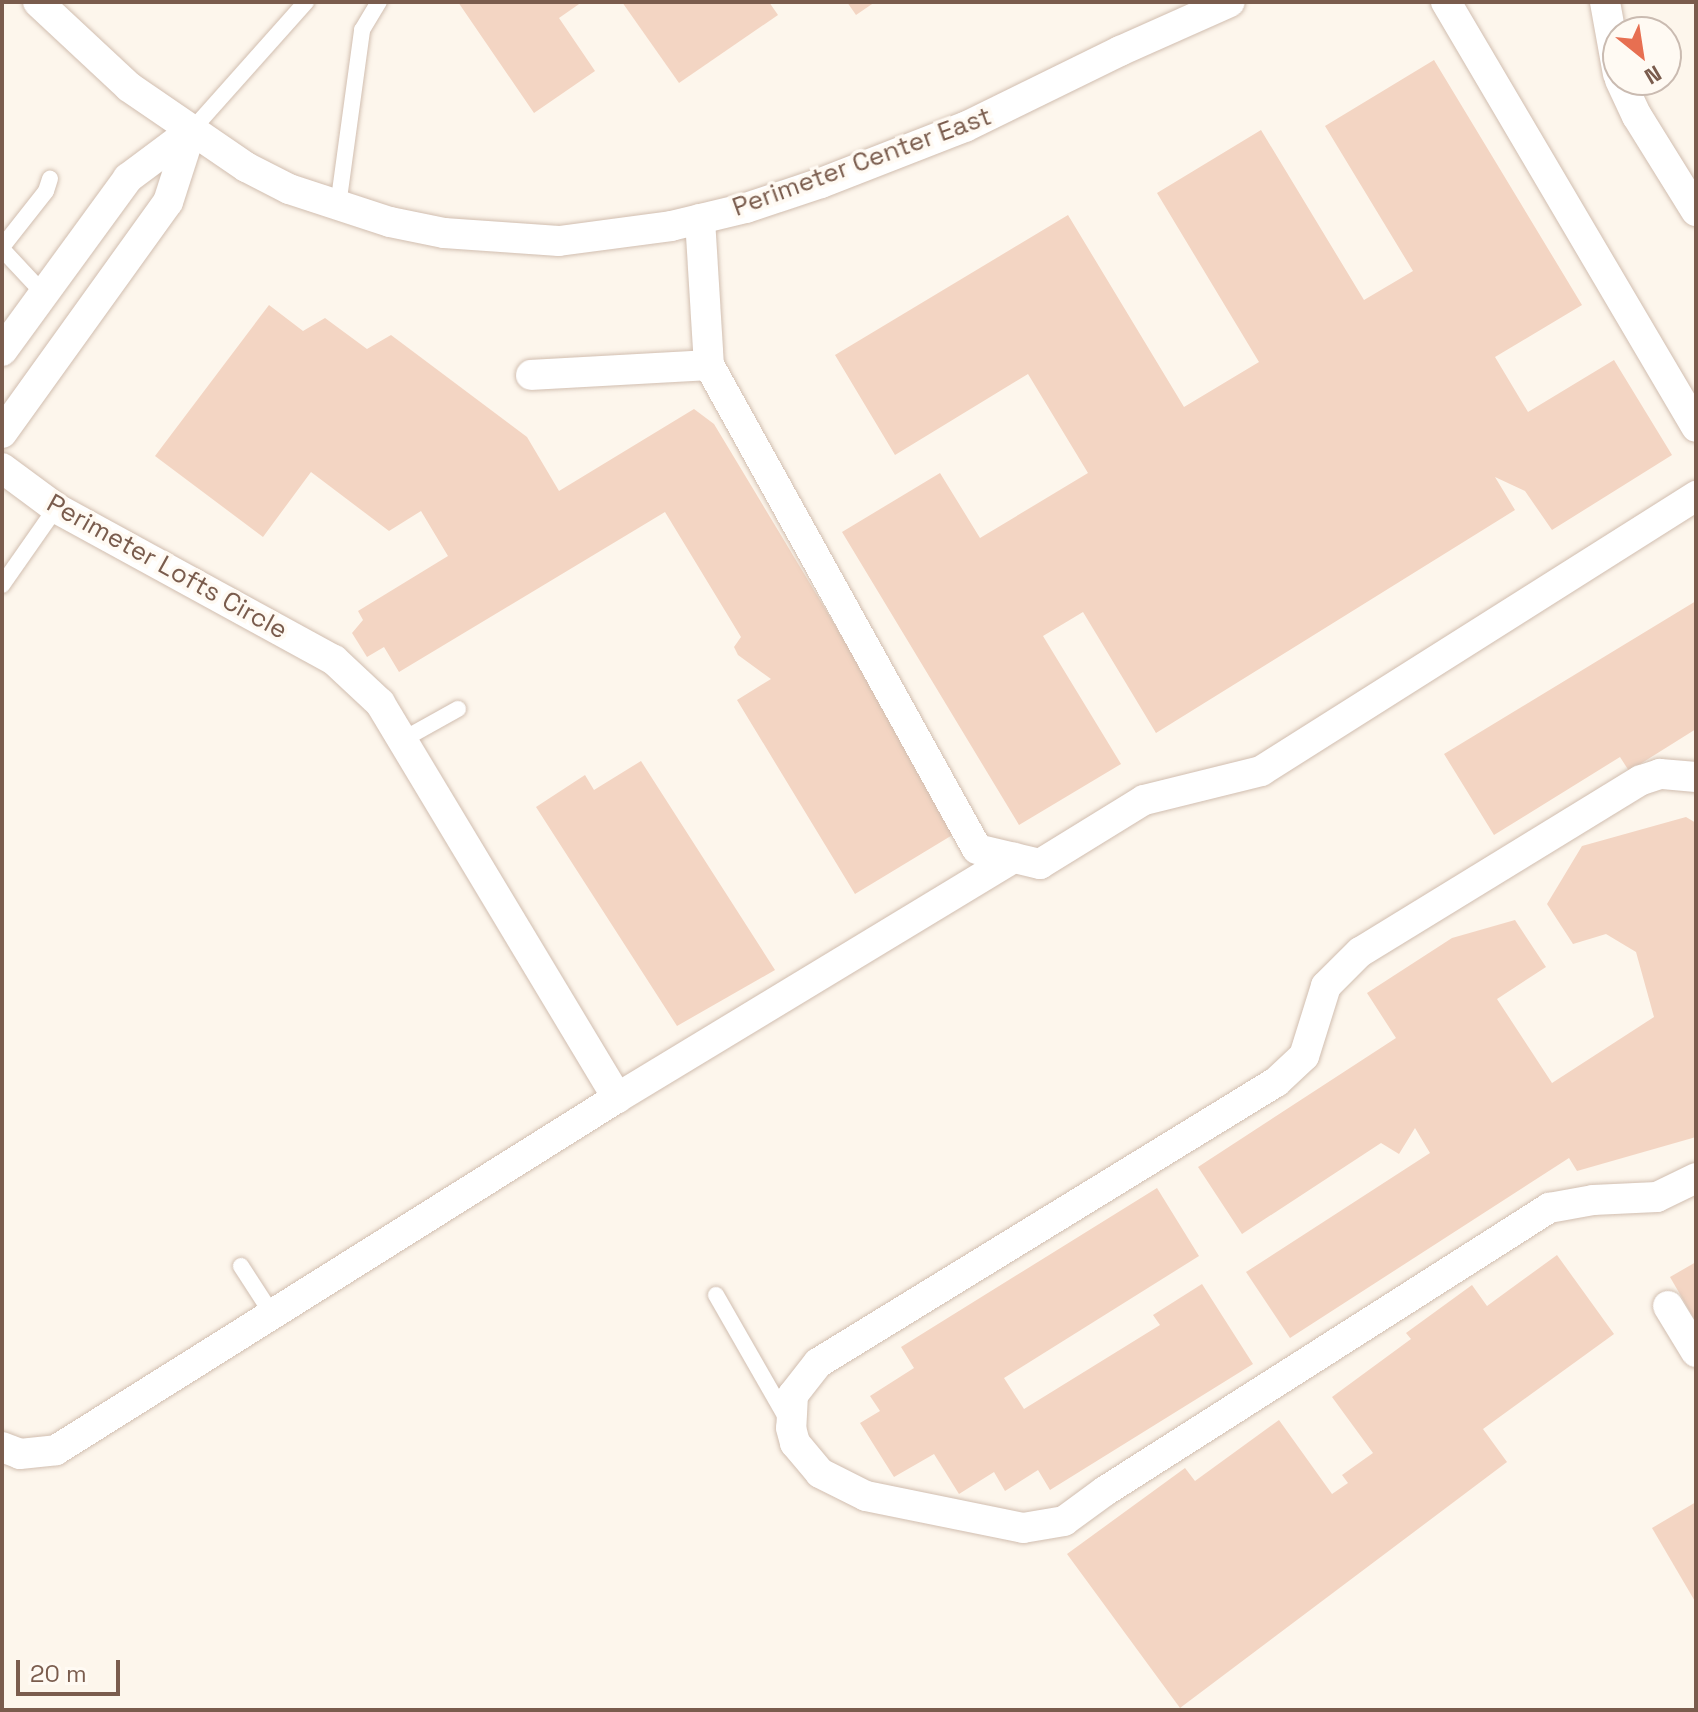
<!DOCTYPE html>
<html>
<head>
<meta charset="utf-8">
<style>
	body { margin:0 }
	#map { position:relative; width:1698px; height:1712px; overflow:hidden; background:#fdf6ec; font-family:"Space Grotesk",sans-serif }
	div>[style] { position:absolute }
	.building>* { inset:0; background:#f3d5c3 }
	.roads { filter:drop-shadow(0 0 2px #d1beb0) drop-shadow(0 0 2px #d1beb0) }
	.lane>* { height:16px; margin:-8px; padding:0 8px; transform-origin:8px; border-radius:8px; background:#fff }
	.street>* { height:30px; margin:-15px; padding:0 15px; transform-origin:15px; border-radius:15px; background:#fff }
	span { translate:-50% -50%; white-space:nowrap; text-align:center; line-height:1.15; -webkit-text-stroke:7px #fffaf3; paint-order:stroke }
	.street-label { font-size:26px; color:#7a5c4d }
	.frame { position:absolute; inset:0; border:4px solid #7a5c4d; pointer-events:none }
	.north { position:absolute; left:1602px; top:16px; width:80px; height:80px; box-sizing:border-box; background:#fffaf3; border:2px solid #cabbb1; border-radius:50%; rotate:150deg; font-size:22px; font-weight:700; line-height:32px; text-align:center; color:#7a5c4d }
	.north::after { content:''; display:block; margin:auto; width:28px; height:36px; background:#e76f51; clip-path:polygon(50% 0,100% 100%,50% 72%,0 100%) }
	.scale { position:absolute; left:16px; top:1660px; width:104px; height:36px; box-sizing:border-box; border:4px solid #7a5c4d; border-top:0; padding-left:10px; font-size:24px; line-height:28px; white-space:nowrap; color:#7a5c4d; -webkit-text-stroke:6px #fffaf3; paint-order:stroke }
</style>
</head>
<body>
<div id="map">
	<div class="building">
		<i style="clip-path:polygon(458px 2px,582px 2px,559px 18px,595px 71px,534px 113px)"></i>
		<i style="clip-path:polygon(622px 2px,769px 2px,778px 15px,679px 83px)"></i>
		<i style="clip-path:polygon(847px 2px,875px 2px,856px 15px)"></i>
		<i style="clip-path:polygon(1434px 60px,1582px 305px,1495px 357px,1528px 412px,1614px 360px,1672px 455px,1552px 530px,1525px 491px,1495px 477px,1515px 510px,1156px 733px,1083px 612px,1043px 636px,1121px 764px,1019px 825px,842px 532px,940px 473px,980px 538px,1088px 473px,1028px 374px,895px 455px,835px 355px,1068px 215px,1184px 407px,1259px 362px,1157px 193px,1261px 130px,1364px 300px,1413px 271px,1325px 126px)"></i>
		<i style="clip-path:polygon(269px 305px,303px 331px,325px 318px,367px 349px,391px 335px,527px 437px,559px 491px,694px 409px,714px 424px,959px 831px,855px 894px,737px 700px,771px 679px,738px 655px,734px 647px,741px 637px,665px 512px,399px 672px,384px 647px,367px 657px,352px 633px,363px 620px,358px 611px,448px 556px,421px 511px,389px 531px,311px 472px,263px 537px,155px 456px)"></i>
		<i style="clip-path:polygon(1696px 601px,1696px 729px,1629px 771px,1620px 757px,1494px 835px,1444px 754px)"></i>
		<i style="clip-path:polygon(641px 761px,775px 970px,677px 1026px,536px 807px,585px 775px,594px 790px)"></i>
		<i style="clip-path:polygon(1686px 817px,1696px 823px,1696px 1137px,1577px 1171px,1569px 1158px,1290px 1338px,1246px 1272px,1430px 1153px,1415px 1128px,1399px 1154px,1381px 1143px,1242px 1234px,1198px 1167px,1396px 1038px,1367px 993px,1452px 938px,1515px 920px,1546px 967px,1497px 999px,1552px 1083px,1654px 1017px,1636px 952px,1606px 934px,1573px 944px,1547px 904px,1582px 846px)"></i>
		<i style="clip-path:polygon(1157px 1188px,1199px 1256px,1004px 1378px,1024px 1409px,1160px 1325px,1153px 1315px,1202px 1284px,1253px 1364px,1050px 1490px,1038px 1470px,1005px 1491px,994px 1472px,959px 1494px,934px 1454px,894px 1477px,860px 1423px,880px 1411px,870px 1396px,914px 1368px,901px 1347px)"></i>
		<i style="clip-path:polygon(1557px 1255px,1614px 1334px,1483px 1429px,1507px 1462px,1180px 1708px,1067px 1554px,1185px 1468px,1195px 1481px,1279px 1420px,1332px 1494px,1348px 1483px,1342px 1475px,1373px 1453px,1332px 1397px,1411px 1339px,1406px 1333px,1472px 1285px,1487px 1306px)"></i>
		<i style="clip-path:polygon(1696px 1262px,1696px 1322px,1670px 1277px)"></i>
		<i style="clip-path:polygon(1696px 1502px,1696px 1603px,1652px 1528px)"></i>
	</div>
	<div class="roads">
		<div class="lane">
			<i style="left:191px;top:131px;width:173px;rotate:-48.3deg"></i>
			<i style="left:338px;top:206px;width:178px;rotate:-82.2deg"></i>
			<i style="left:362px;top:30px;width:33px;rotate:-59deg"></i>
			<i style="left:2px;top:247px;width:71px;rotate:-51.8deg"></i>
			<i style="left:46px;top:191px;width:13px;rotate:-72deg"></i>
			<i style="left:2px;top:249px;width:60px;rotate:47deg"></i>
			<i style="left:2px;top:585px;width:94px;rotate:-55deg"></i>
			<i style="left:402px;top:740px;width:64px;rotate:-29deg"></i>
			<i style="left:241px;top:1266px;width:57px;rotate:57.1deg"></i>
			<i style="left:716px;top:1295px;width:143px;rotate:60.2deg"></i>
		</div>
		<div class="street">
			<i style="left:38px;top:2px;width:125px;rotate:43deg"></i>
			<i style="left:129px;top:87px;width:142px;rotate:34.4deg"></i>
			<i style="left:246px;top:167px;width:48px;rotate:27.1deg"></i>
			<i style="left:289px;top:189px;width:106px;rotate:18.1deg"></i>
			<i style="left:390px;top:222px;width:55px;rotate:11.5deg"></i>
			<i style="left:444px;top:233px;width:115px;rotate:4deg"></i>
			<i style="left:559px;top:241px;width:113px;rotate:-7.6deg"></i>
			<i style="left:671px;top:226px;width:77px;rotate:-13.5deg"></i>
			<i style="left:746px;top:208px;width:79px;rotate:-18.4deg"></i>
			<i style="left:821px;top:183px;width:155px;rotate:-21.3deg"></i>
			<i style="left:965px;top:127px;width:173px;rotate:-26.1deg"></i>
			<i style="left:1120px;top:51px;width:120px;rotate:-24deg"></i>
			<i style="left:1446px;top:2px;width:493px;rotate:59.5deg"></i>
			<i style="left:1605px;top:2px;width:73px;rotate:79.8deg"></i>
			<i style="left:1620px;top:80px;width:40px;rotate:65deg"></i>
			<i style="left:1637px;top:116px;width:112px;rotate:58.2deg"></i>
			<i style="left:700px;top:219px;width:146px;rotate:86.5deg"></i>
			<i style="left:709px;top:365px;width:553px;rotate:61.03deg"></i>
			<i style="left:977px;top:849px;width:65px;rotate:13.4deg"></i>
			<i style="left:1040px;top:864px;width:122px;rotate:-31.6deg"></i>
			<i style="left:1144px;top:800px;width:121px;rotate:-13.9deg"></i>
			<i style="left:1261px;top:771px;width:515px;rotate:-32.3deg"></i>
			<i style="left:2px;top:351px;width:214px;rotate:-53.9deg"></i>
			<i style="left:128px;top:178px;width:79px;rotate:-36.7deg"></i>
			<i style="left:531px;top:375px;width:178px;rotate:-3.2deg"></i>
			<i style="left:2px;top:433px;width:284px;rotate:-54.3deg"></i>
			<i style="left:168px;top:202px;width:75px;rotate:-72.1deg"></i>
			<i style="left:2px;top:468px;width:67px;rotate:36.5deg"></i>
			<i style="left:56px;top:508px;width:317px;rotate:28.7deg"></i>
			<i style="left:334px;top:660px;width:63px;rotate:43.1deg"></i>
			<i style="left:380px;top:703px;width:461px;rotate:59deg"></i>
			<i style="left:1696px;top:777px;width:36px;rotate:-175deg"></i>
			<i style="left:1660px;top:774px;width:20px;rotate:162deg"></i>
			<i style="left:1641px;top:780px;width:329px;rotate:148.5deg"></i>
			<i style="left:1360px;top:952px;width:48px;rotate:135deg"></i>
			<i style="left:1326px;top:986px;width:73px;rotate:107.4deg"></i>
			<i style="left:1304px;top:1056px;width:38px;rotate:137deg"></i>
			<i style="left:1276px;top:1082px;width:537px;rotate:148.47deg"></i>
			<i style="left:818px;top:1363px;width:41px;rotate:128deg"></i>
			<i style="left:793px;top:1395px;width:33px;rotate:93deg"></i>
			<i style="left:791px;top:1428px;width:16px;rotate:75deg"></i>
			<i style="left:795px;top:1443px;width:39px;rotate:50deg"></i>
			<i style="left:820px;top:1473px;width:51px;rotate:26.6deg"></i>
			<i style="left:866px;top:1496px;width:160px;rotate:11.5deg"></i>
			<i style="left:1023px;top:1528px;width:42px;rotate:-9.7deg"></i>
			<i style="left:1064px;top:1521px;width:51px;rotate:-36.2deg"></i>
			<i style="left:1105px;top:1491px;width:527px;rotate:-32.51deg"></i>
			<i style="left:1549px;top:1208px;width:45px;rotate:-10.3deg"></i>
			<i style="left:1593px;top:1200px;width:64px;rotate:-2.7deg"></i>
			<i style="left:1657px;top:1197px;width:43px;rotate:-26deg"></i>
			<i style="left:1668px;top:1306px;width:54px;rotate:58.7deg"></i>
			<i style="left:2px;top:1447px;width:19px;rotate:21deg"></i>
			<i style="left:20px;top:1454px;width:36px;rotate:-6deg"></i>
			<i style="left:56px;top:1450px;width:662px;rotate:-32.11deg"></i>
			<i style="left:617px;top:1098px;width:464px;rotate:-31.2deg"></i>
		</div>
	</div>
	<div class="street-label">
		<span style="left:862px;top:162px;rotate:-20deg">Perimeter Center East</span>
		<span style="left:167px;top:567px;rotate:29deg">Perimeter Lofts Circle</span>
	</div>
	<div class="frame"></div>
	<div class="north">N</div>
	<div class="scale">20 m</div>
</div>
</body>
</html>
